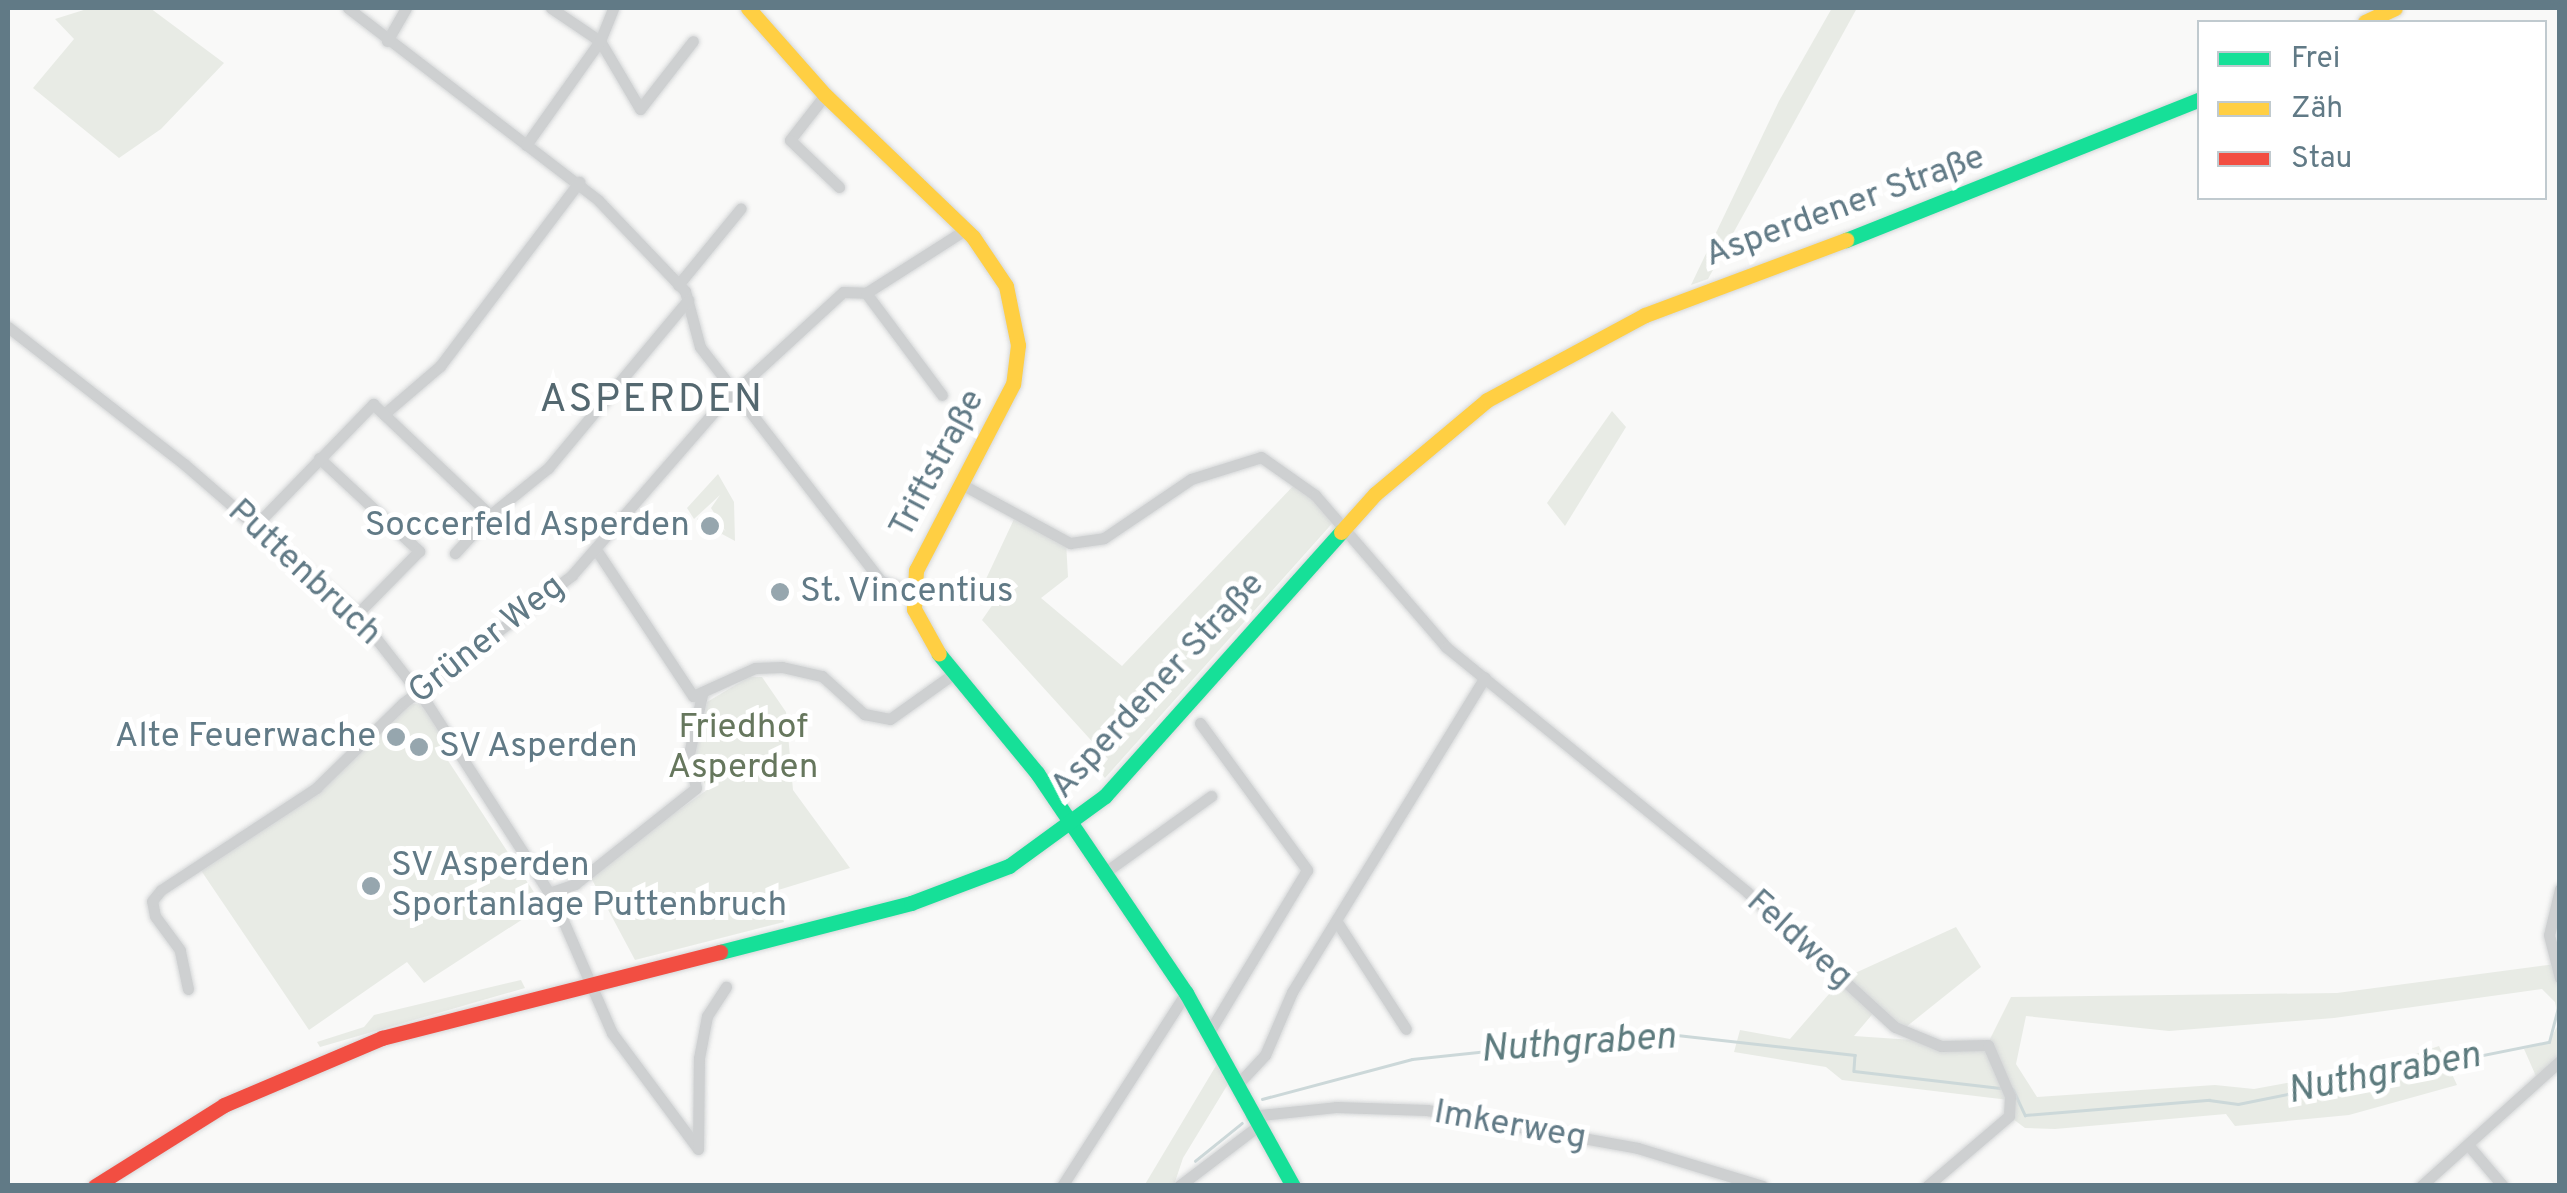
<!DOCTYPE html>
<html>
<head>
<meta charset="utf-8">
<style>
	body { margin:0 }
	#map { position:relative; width:2567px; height:1193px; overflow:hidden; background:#f9f9f8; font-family:Overpass,sans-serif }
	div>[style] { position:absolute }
	.green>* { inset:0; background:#e8ebe5 }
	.stream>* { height:2.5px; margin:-1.25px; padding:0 1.25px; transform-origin:1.25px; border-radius:1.25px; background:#ccd8d9 }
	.roads { filter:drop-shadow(0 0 2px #d5d7d8) drop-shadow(0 0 2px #d5d7d8) }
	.street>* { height:11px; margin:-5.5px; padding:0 5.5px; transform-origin:5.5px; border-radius:5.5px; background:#ced0d1 }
	.fast>* { height:15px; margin:-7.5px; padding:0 7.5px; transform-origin:7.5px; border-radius:7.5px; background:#16e098 }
	.slow>* { height:15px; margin:-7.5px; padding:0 7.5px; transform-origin:7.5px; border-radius:7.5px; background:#ffcf43 }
	.jam>* { height:15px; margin:-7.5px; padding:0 7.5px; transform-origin:7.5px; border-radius:7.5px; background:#f24e42 }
	.dots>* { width:28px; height:28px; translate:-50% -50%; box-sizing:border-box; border:5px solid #fff; border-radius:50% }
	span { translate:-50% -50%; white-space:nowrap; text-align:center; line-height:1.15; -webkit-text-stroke:10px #fff; paint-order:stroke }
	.street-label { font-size:35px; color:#617a86 }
	.poi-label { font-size:35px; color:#617a86 }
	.right { translate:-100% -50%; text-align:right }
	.left { translate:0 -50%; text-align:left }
	.park-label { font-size:35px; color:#66775d }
	.water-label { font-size:38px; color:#5d7b7e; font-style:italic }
	.quarter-label { font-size:40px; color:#546870; letter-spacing:2.5px }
	.frame { position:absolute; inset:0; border:10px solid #617a86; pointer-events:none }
	.legend { position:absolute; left:2197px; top:20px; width:350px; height:180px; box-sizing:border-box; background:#fff; border:2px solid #c0cacf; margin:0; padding:12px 18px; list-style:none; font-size:30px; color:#617a86 }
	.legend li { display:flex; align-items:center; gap:20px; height:50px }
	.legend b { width:50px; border:2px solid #c0cacf }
</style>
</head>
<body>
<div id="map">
	<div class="green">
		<i style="clip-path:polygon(90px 8px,150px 8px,224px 63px,161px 129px,119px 158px,33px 88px,74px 39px,55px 19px)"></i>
		<i style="clip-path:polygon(1832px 8px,1857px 8px,1708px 279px,1691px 285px,1779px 101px)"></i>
		<i style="clip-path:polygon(1612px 411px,1626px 427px,1565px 526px,1547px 503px)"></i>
		<i style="clip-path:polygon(718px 474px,734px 502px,735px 541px,722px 534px,711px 540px,697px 519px,710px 512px,726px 532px,711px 508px,720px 495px,694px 519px,687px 508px)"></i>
		<i style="clip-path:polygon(1296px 483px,1337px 518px,1105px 778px,1099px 771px,1108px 759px,982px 620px,1000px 594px,986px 579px,1015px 517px,1066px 542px,1068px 577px,1041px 598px,1122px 666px)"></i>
		<i style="clip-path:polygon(749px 677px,762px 677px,786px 712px,793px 790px,850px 868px,775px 891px,784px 922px,635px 960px,589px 874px,707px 790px,693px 755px,707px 702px)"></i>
		<i style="clip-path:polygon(403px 703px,428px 705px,450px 740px,440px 746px,445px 756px,543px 906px,424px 983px,407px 962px,309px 1030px,198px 866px,316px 788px)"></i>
		<i style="clip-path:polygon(1956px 927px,1981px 967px,1901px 1031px,1876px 1010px,1854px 1036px,1987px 1045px,2011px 997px,2337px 993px,2555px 964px,2559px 978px,2559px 1061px,2539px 1083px,2524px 1049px,2549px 1042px,2559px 1023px,2555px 1002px,2542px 989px,2334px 1018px,2169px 1031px,2026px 1016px,2016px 1064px,2037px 1097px,2215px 1085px,2254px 1089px,2380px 1066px,2439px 1046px,2457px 1085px,2349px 1115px,2235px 1126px,2226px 1114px,2055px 1129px,2025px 1128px,2009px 1116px,2009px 1100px,1842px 1080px,1826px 1067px,1734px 1052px,1740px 1030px,1790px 1039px,1842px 979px)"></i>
		<i style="clip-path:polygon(521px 980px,525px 988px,320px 1047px,317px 1042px,364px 1027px,374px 1015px)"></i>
		<i style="clip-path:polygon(1217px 1064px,1228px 1084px,1183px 1158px,1174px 1185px,1144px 1186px)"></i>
	</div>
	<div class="stream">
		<i style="left:2013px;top:1089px;width:29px;rotate:65deg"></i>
		<i style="left:2025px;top:1115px;width:185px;rotate:-4.7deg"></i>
		<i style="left:2209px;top:1100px;width:29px;rotate:8deg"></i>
		<i style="left:2238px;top:1104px;width:317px;rotate:-11.3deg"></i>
		<i style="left:2549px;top:1042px;width:43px;rotate:-75.3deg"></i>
		<i style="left:1262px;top:1099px;width:155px;rotate:-14.9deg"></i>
		<i style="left:1412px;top:1059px;width:248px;rotate:-6deg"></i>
		<i style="left:1659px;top:1033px;width:197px;rotate:6.4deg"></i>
		<i style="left:1855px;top:1055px;width:16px;rotate:94deg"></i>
		<i style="left:1854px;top:1071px;width:147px;rotate:6.6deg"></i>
		<i style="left:1195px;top:1161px;width:60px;rotate:-39deg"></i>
	</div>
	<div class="roads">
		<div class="street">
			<i style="left:348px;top:8px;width:315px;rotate:37.5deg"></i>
			<i style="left:598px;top:200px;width:126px;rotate:46.3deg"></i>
			<i style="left:685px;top:291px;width:58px;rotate:75deg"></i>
			<i style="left:700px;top:347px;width:296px;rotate:52.3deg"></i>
			<i style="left:881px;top:581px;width:33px;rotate:20deg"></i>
			<i style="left:551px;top:8px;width:59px;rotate:34deg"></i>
			<i style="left:600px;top:41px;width:79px;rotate:59.5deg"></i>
			<i style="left:640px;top:109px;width:86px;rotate:-52.1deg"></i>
			<i style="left:387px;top:41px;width:38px;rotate:-60deg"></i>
			<i style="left:825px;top:95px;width:57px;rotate:127.9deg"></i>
			<i style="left:790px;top:140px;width:68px;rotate:43.8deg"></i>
			<i style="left:526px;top:145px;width:128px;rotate:-54.6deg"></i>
			<i style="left:600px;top:41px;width:35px;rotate:-68deg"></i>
			<i style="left:678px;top:285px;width:99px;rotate:-50.7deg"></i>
			<i style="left:866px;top:293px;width:127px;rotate:53.3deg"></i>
			<i style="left:8px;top:327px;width:223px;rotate:37.9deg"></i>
			<i style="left:184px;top:464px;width:229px;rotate:40.9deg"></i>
			<i style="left:357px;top:614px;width:115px;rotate:52deg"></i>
			<i style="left:428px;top:705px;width:234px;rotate:57.2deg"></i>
			<i style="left:555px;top:902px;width:143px;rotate:66.5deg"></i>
			<i style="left:612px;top:1033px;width:144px;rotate:53.4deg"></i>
			<i style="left:384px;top:414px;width:74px;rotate:-40.6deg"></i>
			<i style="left:440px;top:366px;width:231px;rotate:-52.9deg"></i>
			<i style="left:319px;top:458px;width:137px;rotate:42.9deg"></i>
			<i style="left:419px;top:551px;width:88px;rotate:134.5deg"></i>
			<i style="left:963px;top:485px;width:122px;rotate:28.5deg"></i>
			<i style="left:1070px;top:543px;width:34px;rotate:-8deg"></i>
			<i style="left:1104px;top:538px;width:105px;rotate:-34.1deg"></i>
			<i style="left:1191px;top:479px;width:73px;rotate:-17.4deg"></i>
			<i style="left:1261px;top:457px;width:66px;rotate:35.1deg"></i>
			<i style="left:1315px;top:495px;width:201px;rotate:49.2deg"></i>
			<i style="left:1446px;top:647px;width:388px;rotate:39.1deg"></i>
			<i style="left:1747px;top:892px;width:200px;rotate:42.4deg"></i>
			<i style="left:1895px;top:1027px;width:50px;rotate:22.4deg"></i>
			<i style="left:1941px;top:1046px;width:47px;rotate:-1.2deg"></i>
			<i style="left:1988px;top:1045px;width:56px;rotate:66.7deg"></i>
			<i style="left:2010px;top:1096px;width:20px;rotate:93deg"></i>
			<i style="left:2009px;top:1116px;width:108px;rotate:139.5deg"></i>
			<i style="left:490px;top:515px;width:75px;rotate:-39deg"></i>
			<i style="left:548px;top:468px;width:219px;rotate:-50.2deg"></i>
			<i style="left:253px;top:528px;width:173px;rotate:-45.9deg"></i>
			<i style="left:373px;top:404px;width:161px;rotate:43.5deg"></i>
			<i style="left:490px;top:515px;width:52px;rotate:132.6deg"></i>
			<i style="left:597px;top:551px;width:174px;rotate:56.5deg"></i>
			<i style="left:693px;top:696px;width:68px;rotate:-24.3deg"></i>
			<i style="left:755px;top:668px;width:27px;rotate:-2deg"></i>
			<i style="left:782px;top:667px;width:41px;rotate:12.7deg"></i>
			<i style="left:822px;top:676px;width:57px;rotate:42.1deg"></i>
			<i style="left:864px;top:714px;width:26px;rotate:11deg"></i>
			<i style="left:890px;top:719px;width:81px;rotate:-35.5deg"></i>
			<i style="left:1200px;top:723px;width:182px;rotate:53.9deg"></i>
			<i style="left:1307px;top:870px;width:192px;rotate:121.1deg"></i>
			<i style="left:1104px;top:873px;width:132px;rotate:-35.7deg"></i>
			<i style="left:2560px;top:889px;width:47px;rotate:103.4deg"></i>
			<i style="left:2549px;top:935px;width:44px;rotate:75.7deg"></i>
			<i style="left:549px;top:893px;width:28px;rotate:-19deg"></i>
			<i style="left:575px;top:884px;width:154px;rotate:-38.4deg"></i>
			<i style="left:696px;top:788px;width:35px;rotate:-102deg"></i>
			<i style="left:689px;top:754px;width:60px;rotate:-77.6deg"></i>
			<i style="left:1337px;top:922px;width:127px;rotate:57.2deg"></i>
			<i style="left:188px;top:989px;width:40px;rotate:-102deg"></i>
			<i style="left:180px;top:950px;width:42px;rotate:-126.3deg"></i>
			<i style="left:155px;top:916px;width:15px;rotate:-101deg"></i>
			<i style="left:152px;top:901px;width:14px;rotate:-51deg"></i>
			<i style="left:161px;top:890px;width:186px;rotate:-33.3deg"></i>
			<i style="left:316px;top:788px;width:122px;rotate:-44.3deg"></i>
			<i style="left:403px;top:703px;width:212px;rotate:-37.1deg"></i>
			<i style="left:572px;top:575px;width:224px;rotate:-49deg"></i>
			<i style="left:719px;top:406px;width:168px;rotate:-42.6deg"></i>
			<i style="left:843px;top:292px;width:23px;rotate:2deg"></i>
			<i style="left:866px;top:293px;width:117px;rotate:-32.5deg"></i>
			<i style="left:1236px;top:1086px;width:42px;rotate:-46.9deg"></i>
			<i style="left:1265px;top:1055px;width:69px;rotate:-66.8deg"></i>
			<i style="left:1292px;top:992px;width:369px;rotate:-58.5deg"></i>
			<i style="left:1251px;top:1116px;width:85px;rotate:-6deg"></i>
			<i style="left:1336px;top:1107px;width:91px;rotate:1.9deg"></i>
			<i style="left:1427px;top:1110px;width:214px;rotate:10.2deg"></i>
			<i style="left:1638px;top:1148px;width:130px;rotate:17deg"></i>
			<i style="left:2469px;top:1146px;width:52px;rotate:49.6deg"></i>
			<i style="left:698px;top:1149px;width:91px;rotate:-89.4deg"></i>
			<i style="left:699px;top:1058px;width:43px;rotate:-79.2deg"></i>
			<i style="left:707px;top:1016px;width:35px;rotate:-57deg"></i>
			<i style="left:1062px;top:1186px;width:229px;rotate:-57.3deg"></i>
			<i style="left:1179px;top:1186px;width:99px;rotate:-37.2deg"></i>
			<i style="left:2421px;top:1186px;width:187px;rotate:-42deg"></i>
		</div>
		<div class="fast">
			<i style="left:1846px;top:240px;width:381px;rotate:-21.7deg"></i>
			<i style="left:939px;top:654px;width:154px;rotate:50.5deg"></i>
			<i style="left:1037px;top:773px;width:266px;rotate:55.9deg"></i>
			<i style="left:1186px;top:993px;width:221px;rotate:61deg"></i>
			<i style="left:720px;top:952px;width:197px;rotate:-14.4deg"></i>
			<i style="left:911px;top:903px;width:105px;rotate:-20.7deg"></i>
			<i style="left:1009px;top:866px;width:119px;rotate:-36.1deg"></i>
			<i style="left:1105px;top:796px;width:354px;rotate:-48.2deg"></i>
		</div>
		<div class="slow">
			<i style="left:748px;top:8px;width:116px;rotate:48.5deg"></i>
			<i style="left:825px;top:95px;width:205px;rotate:43.8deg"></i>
			<i style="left:973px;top:237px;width:59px;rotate:56deg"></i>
			<i style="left:1006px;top:286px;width:60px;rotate:78.5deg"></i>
			<i style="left:1018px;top:345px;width:39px;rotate:97deg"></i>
			<i style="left:1013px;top:384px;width:210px;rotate:117.5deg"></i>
			<i style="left:916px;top:570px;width:39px;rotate:93deg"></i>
			<i style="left:914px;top:609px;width:51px;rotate:60.9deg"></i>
			<i style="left:2365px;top:22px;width:33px;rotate:-25deg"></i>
			<i style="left:1341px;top:532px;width:51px;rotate:-48.2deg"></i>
			<i style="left:1375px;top:494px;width:146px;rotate:-40deg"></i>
			<i style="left:1487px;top:400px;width:179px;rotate:-28.3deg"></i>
			<i style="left:1645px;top:315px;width:215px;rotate:-20.5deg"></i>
		</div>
		<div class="jam">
			<i style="left:95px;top:1186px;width:152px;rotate:-32.1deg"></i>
			<i style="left:224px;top:1105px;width:172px;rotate:-23deg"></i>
			<i style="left:382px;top:1038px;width:349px;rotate:-14.3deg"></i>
		</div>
	</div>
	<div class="dots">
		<i style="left:710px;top:526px;background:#96a6ae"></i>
		<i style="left:780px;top:592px;background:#96a6ae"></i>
		<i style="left:396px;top:737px;background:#96a6ae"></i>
		<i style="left:419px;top:747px;background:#96a6ae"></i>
		<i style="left:371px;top:886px;background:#96a6ae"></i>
	</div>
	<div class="street-label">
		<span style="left:1845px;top:207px;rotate:-20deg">Asperdener Straße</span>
		<span style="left:938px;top:464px;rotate:-62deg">Triftstraße</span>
		<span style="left:304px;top:573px;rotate:43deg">Puttenbruch</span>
		<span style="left:487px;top:640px;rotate:-38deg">Grüner Weg</span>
		<span style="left:1158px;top:686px;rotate:-47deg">Asperdener Straße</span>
		<span style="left:1799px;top:940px;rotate:42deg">Feldweg</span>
		<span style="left:1510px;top:1126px;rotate:10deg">Imkerweg</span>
	</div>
	<div class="poi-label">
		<span class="right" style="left:690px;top:526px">Soccerfeld Asperden</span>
		<span class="left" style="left:800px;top:592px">St. Vincentius</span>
		<span class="right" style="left:376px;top:737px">Alte Feuerwache</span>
		<span class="left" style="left:439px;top:747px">SV Asperden</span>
		<span class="left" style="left:391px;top:886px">SV Asperden<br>Sportanlage Puttenbruch</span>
	</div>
	<div class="park-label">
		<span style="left:743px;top:748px">Friedhof<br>Asperden</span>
	</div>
	<div class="water-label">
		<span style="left:1578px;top:1045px;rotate:-4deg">Nuthgraben</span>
		<span style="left:2384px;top:1075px;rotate:-11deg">Nuthgraben</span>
	</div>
	<div class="quarter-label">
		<span style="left:652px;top:401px">ASPERDEN</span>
	</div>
	<div class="frame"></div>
	<ul class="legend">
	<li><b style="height:12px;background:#16e098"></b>Frei</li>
	<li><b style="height:12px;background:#ffcf43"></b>Zäh</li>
	<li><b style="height:12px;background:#f24e42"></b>Stau</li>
	</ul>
</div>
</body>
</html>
